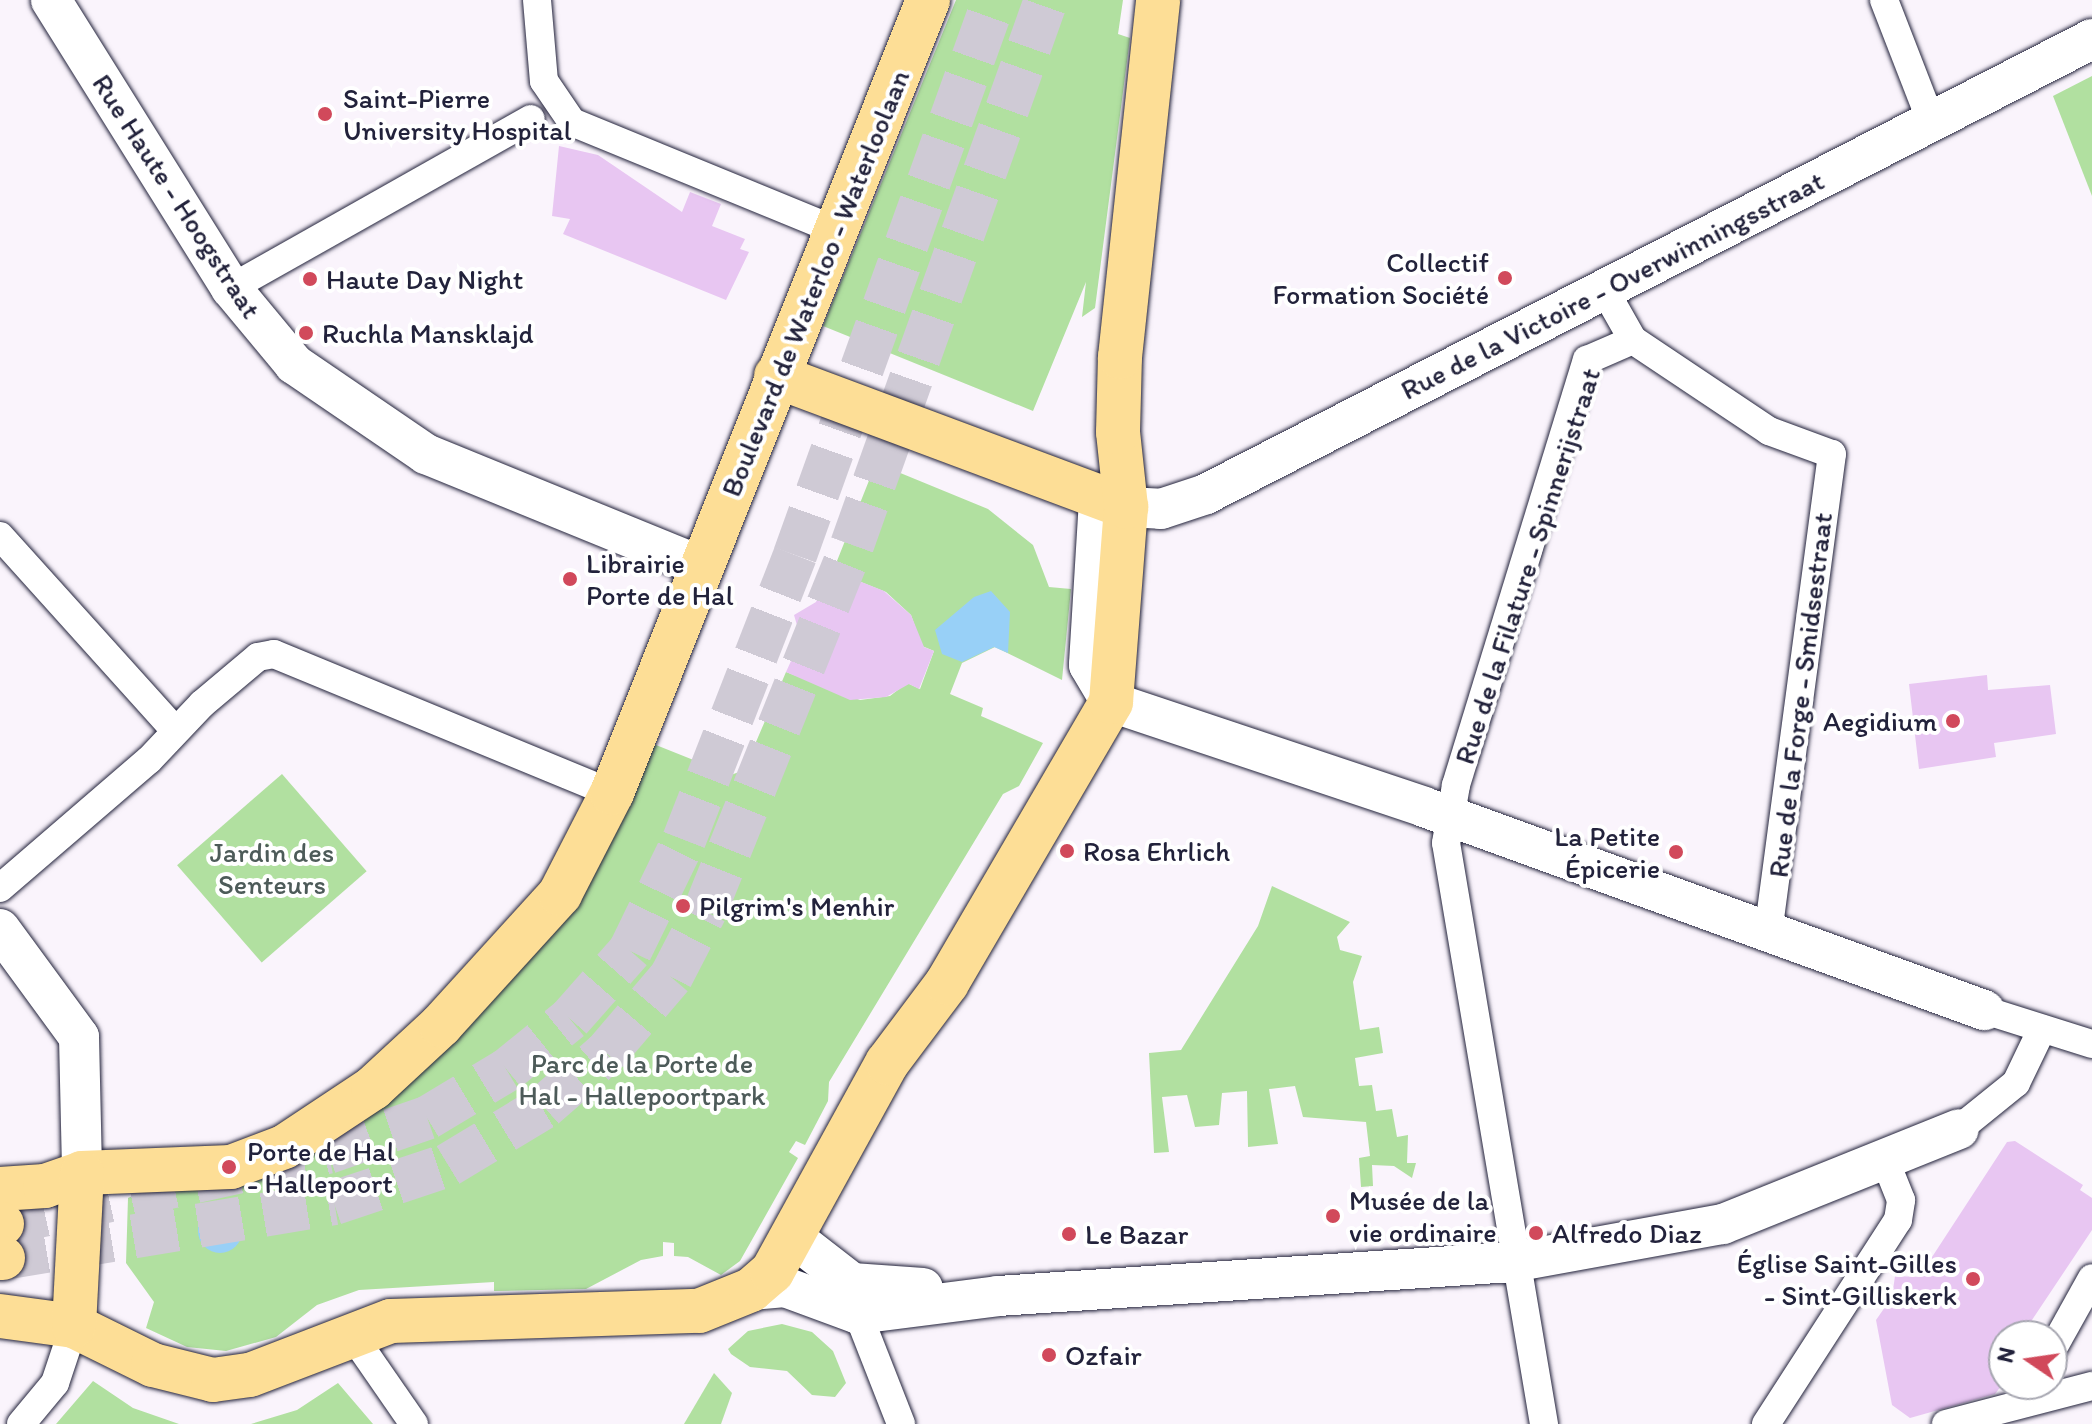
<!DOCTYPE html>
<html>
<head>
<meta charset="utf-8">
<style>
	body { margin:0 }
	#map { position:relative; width:2092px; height:1424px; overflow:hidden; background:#faf4fc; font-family:Itim,sans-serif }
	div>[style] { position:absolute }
	.green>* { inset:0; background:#b1e0a0; transform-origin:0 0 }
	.water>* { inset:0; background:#98d0f7 }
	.round { border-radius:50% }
	.building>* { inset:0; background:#e8c6f2 }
	.highway-tunnel>* { height:44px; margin-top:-22px; transform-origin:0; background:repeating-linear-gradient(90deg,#cfcad5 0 44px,transparent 0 66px) }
	.roads { filter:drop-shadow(0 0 2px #22223b) drop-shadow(0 0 2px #22223b) }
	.street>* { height:28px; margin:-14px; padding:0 14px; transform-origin:14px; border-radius:14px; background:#fff }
	.secondary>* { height:40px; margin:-20px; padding:0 20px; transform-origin:20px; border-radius:20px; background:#fff }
	.primary>* { height:44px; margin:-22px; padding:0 22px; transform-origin:22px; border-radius:22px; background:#fdde96 }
	.highway>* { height:44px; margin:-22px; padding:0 22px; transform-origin:22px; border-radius:22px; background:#fdde96 }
	.dots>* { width:22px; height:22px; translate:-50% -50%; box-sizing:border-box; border:4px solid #fff; border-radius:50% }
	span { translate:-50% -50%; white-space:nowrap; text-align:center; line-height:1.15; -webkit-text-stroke:8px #fff; paint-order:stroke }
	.poi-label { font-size:28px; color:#22223b }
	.left { translate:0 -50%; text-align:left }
	.right { translate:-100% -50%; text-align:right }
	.street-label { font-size:28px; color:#22223b }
	.park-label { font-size:28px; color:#4d5b59 }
	.north { position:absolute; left:1988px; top:1320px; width:80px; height:80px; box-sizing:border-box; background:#fff; border:2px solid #a7a7b1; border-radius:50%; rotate:283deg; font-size:22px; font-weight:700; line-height:32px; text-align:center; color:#22223b }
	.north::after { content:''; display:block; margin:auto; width:28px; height:36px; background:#d1495b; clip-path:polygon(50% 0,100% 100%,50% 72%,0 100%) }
</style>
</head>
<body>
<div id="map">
	<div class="green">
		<i style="clip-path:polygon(956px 0,1123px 0,1118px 34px,1130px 38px,1095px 308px,1082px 317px,1086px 282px,1033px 411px,823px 326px)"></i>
		<i style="clip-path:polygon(2092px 76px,2092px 196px,2053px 96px)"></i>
		<i style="clip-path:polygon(876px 463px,988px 509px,1033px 545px,1049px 587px,1071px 589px,1062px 680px,995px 647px,962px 663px,950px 694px,983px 708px,981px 716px,1043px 743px,1019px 786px,1003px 794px,829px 1082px,828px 1101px,805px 1145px,796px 1141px,789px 1152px,798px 1158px,740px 1261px,721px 1275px,688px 1257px,674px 1256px,674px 1243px,663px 1242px,663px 1256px,641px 1260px,586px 1289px,494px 1291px,494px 1282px,359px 1290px,317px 1305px,276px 1337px,226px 1351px,187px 1347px,146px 1328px,154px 1302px,126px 1263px,128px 1198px,145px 1190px,243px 1186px,302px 1160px,587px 889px,651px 743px,731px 775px,744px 770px,786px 672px,860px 700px,890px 696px,907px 683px,920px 689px,934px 651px,922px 646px,911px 615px,886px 592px,833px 571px)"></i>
		<i style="left:282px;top:774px;width:129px;height:139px;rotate:49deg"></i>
		<i style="clip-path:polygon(1272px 886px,1350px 922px,1337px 937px,1340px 950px,1362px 956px,1353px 982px,1360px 1030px,1379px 1027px,1383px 1053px,1355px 1058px,1359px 1086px,1372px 1085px,1376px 1111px,1392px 1109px,1397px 1137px,1408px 1135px,1407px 1163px,1416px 1163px,1412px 1178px,1394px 1166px,1372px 1165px,1373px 1186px,1361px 1187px,1359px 1158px,1370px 1156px,1366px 1122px,1303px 1117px,1295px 1086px,1269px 1089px,1278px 1144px,1248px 1147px,1247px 1091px,1222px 1093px,1219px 1125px,1195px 1127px,1187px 1095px,1162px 1097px,1169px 1152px,1154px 1153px,1149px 1053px,1181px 1050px,1258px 926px)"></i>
		<i style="clip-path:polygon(782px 1324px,812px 1332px,833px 1351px,846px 1383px,835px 1397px,812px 1395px,787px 1371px,750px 1367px,731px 1354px,728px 1349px,748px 1331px)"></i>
		<i style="clip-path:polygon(714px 1373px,732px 1393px,721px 1424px,684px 1424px)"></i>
		<i style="clip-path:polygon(93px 1381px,133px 1408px,179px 1424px,56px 1424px)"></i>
		<i style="clip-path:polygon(338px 1383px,373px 1424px,251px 1424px,297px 1410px)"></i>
	</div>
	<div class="water">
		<i style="clip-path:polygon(991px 591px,1010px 612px,1008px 653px,994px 647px,962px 662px,942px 654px,935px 630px,974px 597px)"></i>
		<i class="round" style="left:198px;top:1209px;width:44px;height:44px"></i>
	</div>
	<div class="building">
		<i style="clip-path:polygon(559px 146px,598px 155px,682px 212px,690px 192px,721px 204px,712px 226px,745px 239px,740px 249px,749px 252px,726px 300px,563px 234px,570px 219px,552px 216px)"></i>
		<i style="clip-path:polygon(829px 569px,884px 591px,911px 615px,924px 647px,934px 651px,919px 689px,909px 684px,886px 697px,850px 700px,786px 672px,801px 639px,794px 615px,816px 602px)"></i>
		<i style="clip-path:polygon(1987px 675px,1988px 690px,2050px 685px,2056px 734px,1994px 743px,1996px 757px,1919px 769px,1909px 684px)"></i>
		<i style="clip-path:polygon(2015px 1141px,2083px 1185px,2080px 1190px,2092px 1198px,2092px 1230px,2032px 1320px,2037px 1336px,2004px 1336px,2004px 1382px,1995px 1394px,1910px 1418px,1892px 1405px,1876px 1320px,1892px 1297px,1895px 1276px,1919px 1277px,2007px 1142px)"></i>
	</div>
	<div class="highway-tunnel">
		<i style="left:2px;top:1224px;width:334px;rotate:-12.5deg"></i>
		<i style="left:328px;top:1152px;width:105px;rotate:-19deg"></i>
		<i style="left:427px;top:1118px;width:93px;rotate:-31deg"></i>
		<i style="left:507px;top:1070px;width:81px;rotate:-39deg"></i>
		<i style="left:570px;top:1019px;width:91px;rotate:-48.6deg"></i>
		<i style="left:630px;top:951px;width:123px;rotate:-64.1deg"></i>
		<i style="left:684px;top:840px;width:306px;rotate:-68.7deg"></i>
		<i style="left:795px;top:555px;width:590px;rotate:-70.27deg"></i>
		<i style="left:3px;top:1258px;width:336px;rotate:-9.4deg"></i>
		<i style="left:334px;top:1203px;width:120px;rotate:-18.4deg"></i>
		<i style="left:448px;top:1165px;width:112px;rotate:-31.1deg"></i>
		<i style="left:544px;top:1107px;width:82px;rotate:-41.1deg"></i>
		<i style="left:606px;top:1053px;width:100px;rotate:-49.5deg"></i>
		<i style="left:671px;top:977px;width:74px;rotate:-62.7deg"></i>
		<i style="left:705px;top:911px;width:394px;rotate:-68.1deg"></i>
		<i style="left:852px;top:545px;width:578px;rotate:-70.41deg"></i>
	</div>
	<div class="roads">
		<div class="street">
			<i style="left:537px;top:0;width:81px;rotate:85.1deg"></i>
			<i style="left:544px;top:81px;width:50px;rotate:55.7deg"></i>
			<i style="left:572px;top:122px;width:284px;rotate:22.3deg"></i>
			<i style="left:1884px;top:0;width:130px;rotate:68.8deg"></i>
			<i style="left:231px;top:288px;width:344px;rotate:-29.4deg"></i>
			<i style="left:1604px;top:289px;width:59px;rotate:60.4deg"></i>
			<i style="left:1633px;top:340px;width:164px;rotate:33.8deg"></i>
			<i style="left:1769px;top:431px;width:67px;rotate:20.1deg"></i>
			<i style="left:1832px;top:454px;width:486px;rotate:97.6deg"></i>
			<i style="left:0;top:536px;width:260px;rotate:48deg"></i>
			<i style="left:0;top:888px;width:196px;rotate:-40.7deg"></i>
			<i style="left:149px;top:760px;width:77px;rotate:-46.6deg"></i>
			<i style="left:202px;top:704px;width:73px;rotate:-40deg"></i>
			<i style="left:258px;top:657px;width:16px;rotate:-11deg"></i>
			<i style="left:274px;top:654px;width:365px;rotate:22.4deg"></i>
			<i style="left:1984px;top:1010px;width:113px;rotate:17.5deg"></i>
			<i style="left:1959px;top:1129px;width:73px;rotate:-38.9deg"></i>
			<i style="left:2016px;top:1083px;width:60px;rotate:-64.3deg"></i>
			<i style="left:858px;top:1314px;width:118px;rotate:68.6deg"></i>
			<i style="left:353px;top:1336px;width:107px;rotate:55.3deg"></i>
			<i style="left:2052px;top:1350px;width:82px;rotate:-60.9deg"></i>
			<i style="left:21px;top:1424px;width:53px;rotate:-50.3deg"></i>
			<i style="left:55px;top:1383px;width:60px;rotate:-71.6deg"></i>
			<i style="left:1544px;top:1424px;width:589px;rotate:-99.57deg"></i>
			<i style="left:1446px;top:843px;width:59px;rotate:-80.2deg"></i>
			<i style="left:1456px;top:785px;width:445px;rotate:-72.9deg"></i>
			<i style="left:1587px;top:360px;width:50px;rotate:-23.5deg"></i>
			<i style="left:1766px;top:1424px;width:243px;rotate:-57.1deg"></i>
			<i style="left:1898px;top:1220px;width:20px;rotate:-81deg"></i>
			<i style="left:1901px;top:1200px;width:43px;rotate:-111.8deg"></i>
			<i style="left:1946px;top:1424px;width:151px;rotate:-14.6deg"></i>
		</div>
		<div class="secondary">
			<i style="left:51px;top:0;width:340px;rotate:58deg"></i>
			<i style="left:231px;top:288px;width:99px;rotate:50.3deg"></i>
			<i style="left:294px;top:364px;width:160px;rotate:34.3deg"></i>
			<i style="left:426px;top:454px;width:299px;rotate:22.2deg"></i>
			<i style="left:1099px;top:500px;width:165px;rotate:93.5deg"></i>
			<i style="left:1089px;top:665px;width:43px;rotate:59.3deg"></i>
			<i style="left:1111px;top:702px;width:330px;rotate:18.5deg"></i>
			<i style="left:1424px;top:807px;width:596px;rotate:19.93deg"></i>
			<i style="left:1126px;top:507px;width:35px;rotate:3deg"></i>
			<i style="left:1161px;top:509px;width:47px;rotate:-18.4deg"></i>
			<i style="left:1206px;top:494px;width:996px;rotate:-27.18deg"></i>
			<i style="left:0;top:929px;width:134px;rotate:53.8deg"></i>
			<i style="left:79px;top:1037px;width:136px;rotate:88.7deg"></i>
			<i style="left:794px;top:1238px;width:73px;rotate:37.8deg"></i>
			<i style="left:852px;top:1283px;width:71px;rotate:4deg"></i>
			<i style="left:751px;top:1290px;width:34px;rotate:-5deg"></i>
			<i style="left:785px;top:1287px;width:78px;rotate:20.3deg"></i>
			<i style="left:858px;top:1314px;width:141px;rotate:-7.3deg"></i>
			<i style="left:998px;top:1296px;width:516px;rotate:-3.78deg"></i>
			<i style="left:1513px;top:1262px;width:213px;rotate:-10.3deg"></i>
			<i style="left:1723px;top:1224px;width:254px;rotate:-21.9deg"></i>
		</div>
		<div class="primary">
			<i style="left:776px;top:376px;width:374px;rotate:20.5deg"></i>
			<i style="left:0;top:1189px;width:45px;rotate:-3.8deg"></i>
			<i style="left:45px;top:1186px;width:39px;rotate:-19deg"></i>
			<i style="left:82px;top:1173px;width:149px;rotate:-2.3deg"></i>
			<i style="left:231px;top:1167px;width:57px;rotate:-20.7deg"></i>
			<i style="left:284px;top:1147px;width:107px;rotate:-33.5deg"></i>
			<i style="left:373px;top:1088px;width:93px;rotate:-42.8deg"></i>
			<i style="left:441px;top:1025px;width:177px;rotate:-47.7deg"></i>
			<i style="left:560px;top:894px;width:114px;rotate:-62.8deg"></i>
			<i style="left:612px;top:793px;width:854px;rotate:-68.27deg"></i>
			<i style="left:0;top:1316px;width:75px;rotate:7.7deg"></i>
			<i style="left:74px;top:1326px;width:88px;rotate:26.3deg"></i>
			<i style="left:153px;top:1365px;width:62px;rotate:14deg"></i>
			<i style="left:213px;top:1380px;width:37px;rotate:-8deg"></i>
			<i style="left:250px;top:1375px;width:151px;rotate:-21deg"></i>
			<i style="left:391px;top:1321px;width:308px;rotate:-1.9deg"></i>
			<i style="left:699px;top:1311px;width:56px;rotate:-22deg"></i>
			<i style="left:751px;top:1290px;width:28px;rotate:-41deg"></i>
			<i style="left:772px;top:1272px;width:239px;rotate:-61.2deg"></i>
			<i style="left:887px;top:1063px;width:100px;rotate:-53.1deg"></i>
			<i style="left:947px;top:983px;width:325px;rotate:-59.7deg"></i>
			<i style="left:1111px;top:702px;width:196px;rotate:-85.6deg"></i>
			<i style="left:1126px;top:507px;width:75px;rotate:-96.1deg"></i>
			<i style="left:1118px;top:432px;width:75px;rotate:-88.5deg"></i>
			<i style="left:1120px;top:357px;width:359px;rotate:-83.9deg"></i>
			<i style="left:74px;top:1326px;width:153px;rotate:-87deg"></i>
		</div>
		<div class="highway">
			<i style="left:0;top:1224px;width:2px"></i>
			<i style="left:0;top:1258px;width:3px"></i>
		</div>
	</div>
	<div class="dots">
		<i style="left:325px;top:114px;background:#d1495b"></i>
		<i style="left:1505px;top:278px;background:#d1495b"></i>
		<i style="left:310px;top:279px;background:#d1495b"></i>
		<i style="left:306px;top:333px;background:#d1495b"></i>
		<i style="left:570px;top:579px;background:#d1495b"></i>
		<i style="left:1953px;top:721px;background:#d1495b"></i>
		<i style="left:1067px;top:851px;background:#d1495b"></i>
		<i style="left:1676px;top:852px;background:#d1495b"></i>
		<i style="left:683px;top:906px;background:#d1495b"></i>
		<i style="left:229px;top:1167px;background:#d1495b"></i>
		<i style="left:1333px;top:1216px;background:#d1495b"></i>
		<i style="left:1536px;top:1233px;background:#d1495b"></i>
		<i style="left:1069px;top:1234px;background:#d1495b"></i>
		<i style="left:1973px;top:1279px;background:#d1495b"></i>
		<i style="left:1049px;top:1355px;background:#d1495b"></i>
	</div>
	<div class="poi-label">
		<span class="left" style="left:343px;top:114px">Saint-Pierre<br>University Hospital</span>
		<span class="right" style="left:1489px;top:278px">Collectif<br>Formation Société</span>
		<span class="left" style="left:326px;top:279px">Haute Day Night</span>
		<span class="left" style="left:322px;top:333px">Ruchla Mansklajd</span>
		<span class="left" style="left:586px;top:579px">Librairie<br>Porte de Hal</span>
		<span class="right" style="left:1937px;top:721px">Aegidium</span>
		<span class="right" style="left:1660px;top:852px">La Petite<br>Épicerie</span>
		<span class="left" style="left:1083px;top:851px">Rosa Ehrlich</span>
		<span class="left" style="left:699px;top:906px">Pilgrim's Menhir</span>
		<span class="left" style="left:247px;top:1167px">Porte de Hal<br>- Hallepoort</span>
		<span class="left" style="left:1349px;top:1216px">Musée de la<br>vie ordinaire</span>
		<span class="left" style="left:1552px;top:1233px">Alfredo Diaz</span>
		<span class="left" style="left:1085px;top:1234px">Le Bazar</span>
		<span class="right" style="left:1957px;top:1279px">Église Saint-Gilles<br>- Sint-Gilliskerk</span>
		<span class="left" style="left:1065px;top:1355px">Ozfair</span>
	</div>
	<div class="street-label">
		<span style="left:177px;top:196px;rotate:57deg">Rue Haute - Hoogstraat</span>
		<span style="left:815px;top:283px;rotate:-68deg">Boulevard de Waterloo - Waterloolaan</span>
		<span style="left:1612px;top:285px;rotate:-27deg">Rue de la Victoire - Overwinningsstraat</span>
		<span style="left:1527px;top:566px;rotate:-72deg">Rue de la Filature - Spinnerijstraat</span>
		<span style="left:1800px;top:695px;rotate:-83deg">Rue de la Forge - Smidsestraat</span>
	</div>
	<div class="park-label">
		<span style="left:272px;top:868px">Jardin des<br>Senteurs</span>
		<span style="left:642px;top:1079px">Parc de la Porte de<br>Hal - Hallepoortpark</span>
	</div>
	<div class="north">N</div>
</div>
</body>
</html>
